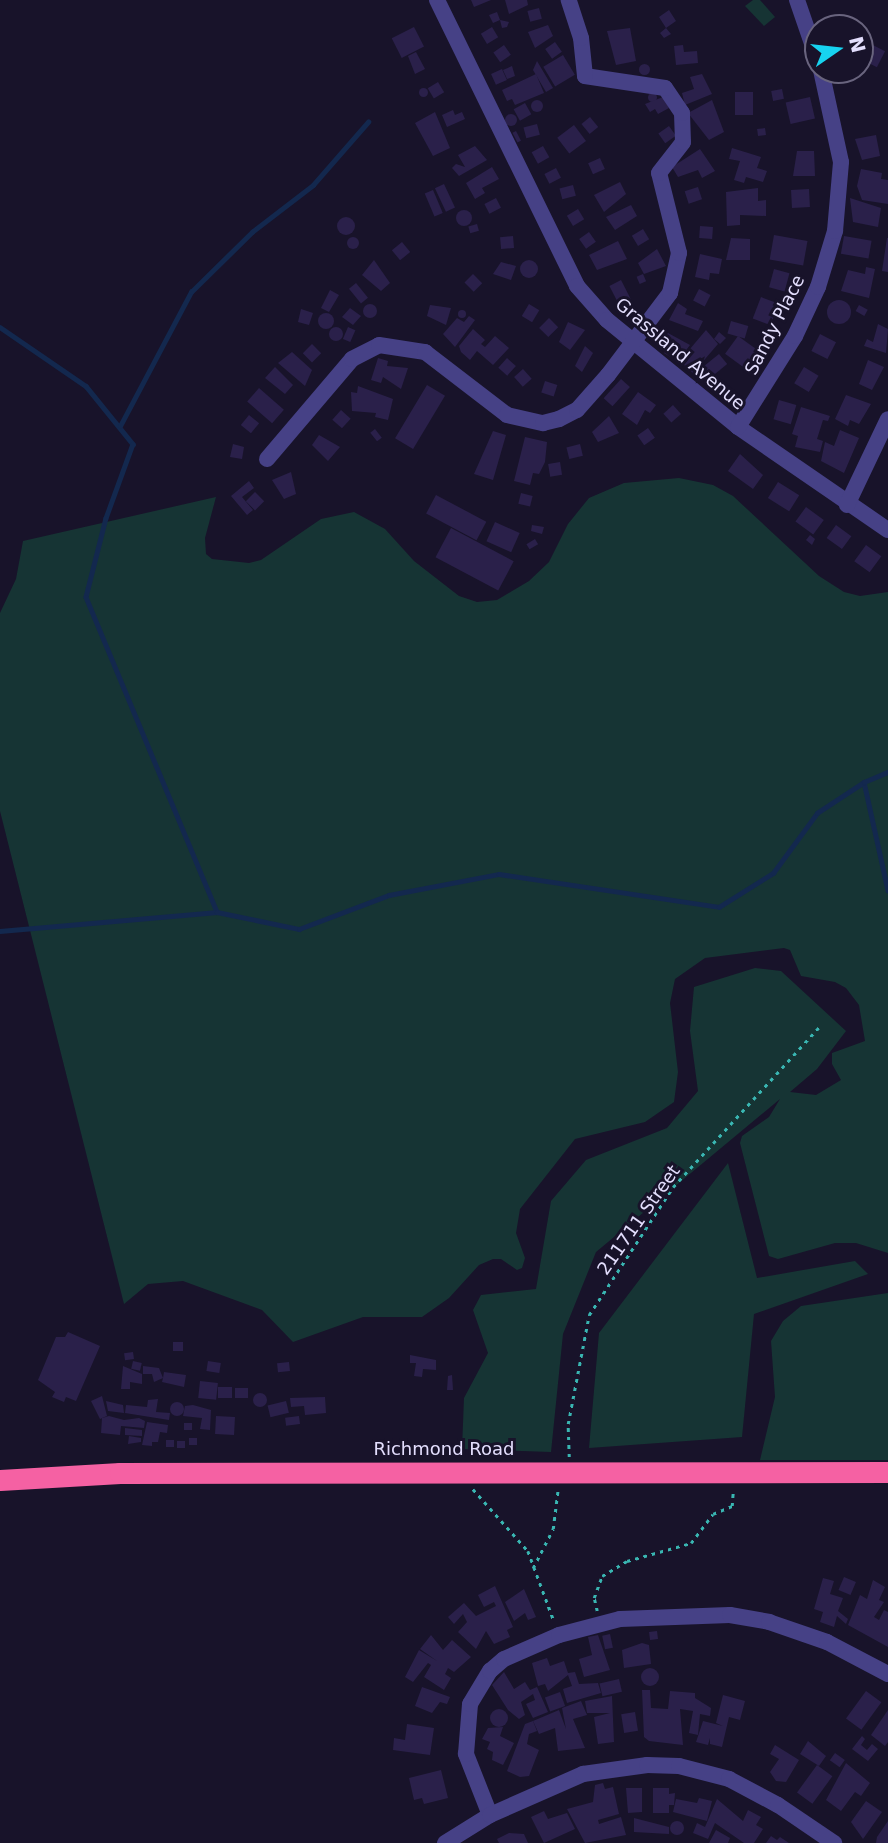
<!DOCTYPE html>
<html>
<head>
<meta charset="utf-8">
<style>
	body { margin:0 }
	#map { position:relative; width:888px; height:1843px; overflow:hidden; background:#18132a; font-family:"DejaVu Sans",sans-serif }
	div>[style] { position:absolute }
	.green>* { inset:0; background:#163434 }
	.stream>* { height:4.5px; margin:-2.25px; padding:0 2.25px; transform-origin:2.25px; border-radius:2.25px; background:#13284e }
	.building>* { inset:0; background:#2a204a; transform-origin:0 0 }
	.round { border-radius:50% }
	.path>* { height:2.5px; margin-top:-1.25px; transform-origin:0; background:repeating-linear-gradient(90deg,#39b6b2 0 3.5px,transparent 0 8.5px) }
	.minor>* { height:16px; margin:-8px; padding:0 8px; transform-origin:8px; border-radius:8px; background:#464186 }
	.highway>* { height:21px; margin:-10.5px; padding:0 10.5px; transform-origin:10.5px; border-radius:10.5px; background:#f561a3 }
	span { translate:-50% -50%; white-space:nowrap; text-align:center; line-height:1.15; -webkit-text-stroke:6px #18132a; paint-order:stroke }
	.street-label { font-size:18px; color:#e3defd }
	.north { position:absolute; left:804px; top:14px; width:70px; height:70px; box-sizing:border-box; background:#18132a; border:2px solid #69647e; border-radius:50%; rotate:76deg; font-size:19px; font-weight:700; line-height:28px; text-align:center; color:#e3defd }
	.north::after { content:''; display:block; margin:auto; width:24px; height:32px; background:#17d3f0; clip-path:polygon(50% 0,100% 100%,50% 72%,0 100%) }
</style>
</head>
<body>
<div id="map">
	<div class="green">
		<i style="clip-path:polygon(753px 0,760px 0,775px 17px,764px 26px,745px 6px)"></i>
		<i style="clip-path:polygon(679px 478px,713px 485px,733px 496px,819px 576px,844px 592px,860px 596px,888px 592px,888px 1253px,856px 1243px,835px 1243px,778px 1259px,769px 1256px,740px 1143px,742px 1136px,769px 1117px,780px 1099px,596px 1252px,563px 1334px,551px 1452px,462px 1449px,464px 1398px,488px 1353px,473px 1310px,481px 1295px,536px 1289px,551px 1201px,586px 1160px,667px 1128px,698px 1091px,690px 1031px,694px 987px,755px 968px,781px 971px,846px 1031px,817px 1069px,790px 1092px,816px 1095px,841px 1080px,832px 1064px,832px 1053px,865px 1041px,859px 1005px,846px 988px,835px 982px,801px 976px,790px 950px,784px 948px,705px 958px,675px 979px,670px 1003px,678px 1072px,674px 1102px,645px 1122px,575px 1139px,520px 1209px,516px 1233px,525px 1258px,522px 1268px,517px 1270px,501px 1259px,493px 1259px,479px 1265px,449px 1298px,422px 1317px,363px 1317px,293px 1342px,262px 1310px,183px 1281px,148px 1284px,124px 1304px,0 811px,0 613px,16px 579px,23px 541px,216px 497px,205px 538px,206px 554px,212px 559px,249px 563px,261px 560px,321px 519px,354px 512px,385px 529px,414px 561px,459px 596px,477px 602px,497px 600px,529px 581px,549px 562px,568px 524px,589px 498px,624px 483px)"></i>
		<i style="clip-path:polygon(728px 1163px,757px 1278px,855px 1261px,868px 1274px,754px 1314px,742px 1437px,589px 1448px,599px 1333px)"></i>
		<i style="clip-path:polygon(888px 1293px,888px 1460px,760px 1460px,775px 1397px,771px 1341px,783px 1321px,801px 1306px)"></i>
	</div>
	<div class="stream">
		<i style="left:0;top:327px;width:104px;rotate:34.5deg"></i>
		<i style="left:86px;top:386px;width:75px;rotate:51deg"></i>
		<i style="left:133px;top:444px;width:79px;rotate:110deg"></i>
		<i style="left:106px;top:518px;width:81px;rotate:104.2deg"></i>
		<i style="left:86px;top:597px;width:341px;rotate:67.4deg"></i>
		<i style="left:120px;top:426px;width:152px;rotate:-62.1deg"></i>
		<i style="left:191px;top:292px;width:86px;rotate:-44.5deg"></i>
		<i style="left:252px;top:232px;width:77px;rotate:-37.6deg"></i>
		<i style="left:313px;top:185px;width:84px;rotate:-48.9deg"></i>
		<i style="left:864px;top:782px;width:111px;rotate:77.5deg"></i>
		<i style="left:0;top:931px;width:218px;rotate:-5deg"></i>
		<i style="left:217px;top:912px;width:84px;rotate:11.7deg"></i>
		<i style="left:299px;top:929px;width:96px;rotate:-20.7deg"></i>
		<i style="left:389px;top:895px;width:112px;rotate:-10.8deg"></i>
		<i style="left:499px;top:874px;width:222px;rotate:8.5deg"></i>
		<i style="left:719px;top:907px;width:64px;rotate:-32.2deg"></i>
		<i style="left:773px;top:873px;width:74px;rotate:-53.7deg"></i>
		<i style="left:817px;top:813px;width:56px;rotate:-33.4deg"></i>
		<i style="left:864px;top:782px;width:26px;rotate:-23deg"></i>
	</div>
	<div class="building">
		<i style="clip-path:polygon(471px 0,491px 0,474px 7px)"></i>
		<i style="clip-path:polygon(505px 0,527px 0,528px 5px,509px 14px)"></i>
		<i style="left:539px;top:8px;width:11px;height:12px;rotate:75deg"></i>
		<i style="clip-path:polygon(669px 10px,676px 21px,666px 28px,671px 34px,664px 38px,660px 33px,666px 28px,659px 17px)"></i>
		<i style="clip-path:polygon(497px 12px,500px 20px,509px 22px,507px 27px,502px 28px,500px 20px,493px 23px,489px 15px)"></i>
		<i style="clip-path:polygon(548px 25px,553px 36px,535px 48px,528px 32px)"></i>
		<i style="left:414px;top:27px;width:22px;height:25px;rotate:63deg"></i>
		<i style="left:492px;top:27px;width:12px;height:13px;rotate:59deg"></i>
		<i style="clip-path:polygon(630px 28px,636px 61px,616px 65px,607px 31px)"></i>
		<i style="left:555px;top:42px;width:12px;height:12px;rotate:55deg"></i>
		<i style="left:869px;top:43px;width:18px;height:18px;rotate:27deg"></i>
		<i style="left:504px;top:45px;width:12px;height:13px;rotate:55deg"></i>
		<i style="clip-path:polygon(683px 45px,684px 52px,697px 51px,698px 63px,676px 65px,674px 46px)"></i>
		<i style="clip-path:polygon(416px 52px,425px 69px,415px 74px,408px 56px)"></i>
		<i style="left:563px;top:55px;width:23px;height:23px;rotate:59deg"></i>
		<i style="clip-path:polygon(537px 61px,553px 88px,546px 92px,533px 70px)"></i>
		<i class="round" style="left:638.5px;top:63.5px;width:11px;height:11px"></i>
		<i style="clip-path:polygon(512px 66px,515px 76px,507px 79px,503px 70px)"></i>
		<i style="left:502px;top:69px;width:12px;height:12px;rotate:66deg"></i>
		<i style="clip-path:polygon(536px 74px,544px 93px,515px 105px,512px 99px,507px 101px,502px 90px)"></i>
		<i style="clip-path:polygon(702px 74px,712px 94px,685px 105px,682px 93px,694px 89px,690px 77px)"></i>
		<i style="left:438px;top:82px;width:12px;height:12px;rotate:59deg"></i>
		<i class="round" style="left:418.5px;top:87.5px;width:9px;height:9px"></i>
		<i style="left:782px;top:89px;width:10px;height:11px;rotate:79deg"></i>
		<i style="left:735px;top:92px;width:18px;height:23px"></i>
		<i class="round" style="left:647.5px;top:92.5px;width:9px;height:9px"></i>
		<i style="clip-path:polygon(663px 97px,669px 108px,658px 114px,655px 109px,650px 112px,645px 104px)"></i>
		<i style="left:810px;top:97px;width:22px;height:25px;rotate:77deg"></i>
		<i class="round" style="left:531px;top:100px;width:12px;height:12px"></i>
		<i style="clip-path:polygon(712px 100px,724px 132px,709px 140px,688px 113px)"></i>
		<i style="left:525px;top:103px;width:13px;height:13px;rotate:61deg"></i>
		<i style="clip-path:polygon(453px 110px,455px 115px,462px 112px,465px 119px,447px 127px,442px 115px)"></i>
		<i style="clip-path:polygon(435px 112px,450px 148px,433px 156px,415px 123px)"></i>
		<i class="round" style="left:505px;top:114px;width:12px;height:12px"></i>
		<i style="left:590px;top:117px;width:13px;height:11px;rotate:51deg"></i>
		<i style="left:537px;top:124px;width:11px;height:14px;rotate:75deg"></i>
		<i style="left:574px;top:125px;width:20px;height:21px;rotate:53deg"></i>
		<i style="left:669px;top:126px;width:12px;height:13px;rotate:55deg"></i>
		<i style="left:765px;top:128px;width:7px;height:8px;rotate:82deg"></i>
		<i style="left:516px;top:131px;width:11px;height:4px;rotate:63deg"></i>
		<i style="clip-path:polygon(876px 135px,880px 156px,862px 160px,855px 139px)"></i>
		<i style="clip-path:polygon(475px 146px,487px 160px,459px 176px,452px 168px,456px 164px,465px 167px,458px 155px)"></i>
		<i style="left:543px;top:146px;width:13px;height:13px;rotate:61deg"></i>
		<i style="clip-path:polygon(732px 148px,761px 157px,757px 168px,767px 171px,763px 182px,746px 177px,744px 183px,734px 180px,740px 161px,729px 159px)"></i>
		<i style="clip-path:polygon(700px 149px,715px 171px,702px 178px,698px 170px,678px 177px,672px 167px)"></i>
		<i style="clip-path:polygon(797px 151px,814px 151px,815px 176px,793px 176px)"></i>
		<i style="left:600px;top:158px;width:12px;height:13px;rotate:66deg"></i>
		<i style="clip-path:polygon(492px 167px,499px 179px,482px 188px,485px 193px,475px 199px,466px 183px)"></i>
		<i style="left:556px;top:168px;width:11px;height:13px;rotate:63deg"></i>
		<i style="clip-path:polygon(861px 169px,882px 173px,881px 179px,888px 180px,888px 204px,862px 200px,857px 186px)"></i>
		<i style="clip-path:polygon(620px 182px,626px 194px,604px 212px,594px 195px)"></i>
		<i style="left:444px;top:184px;width:26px;height:10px;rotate:65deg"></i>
		<i style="left:573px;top:185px;width:11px;height:14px;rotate:75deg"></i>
		<i style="left:698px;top:187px;width:13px;height:14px;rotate:72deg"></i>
		<i style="clip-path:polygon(758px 188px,758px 201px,766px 200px,766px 216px,740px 215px,740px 225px,727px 226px,726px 192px)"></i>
		<i style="left:809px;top:189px;width:18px;height:18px;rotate:87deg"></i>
		<i style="left:433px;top:190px;width:25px;height:9px;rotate:67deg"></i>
		<i style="left:496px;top:198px;width:11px;height:13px;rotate:63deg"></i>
		<i style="clip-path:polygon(850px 198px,881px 208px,878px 227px,853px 222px)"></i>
		<i style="clip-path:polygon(631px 205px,637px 216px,615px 230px,606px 217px)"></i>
		<i style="left:578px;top:209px;width:12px;height:13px;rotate:59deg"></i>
		<i class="round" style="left:456px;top:210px;width:16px;height:16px"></i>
		<i class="round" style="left:337px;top:217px;width:18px;height:18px"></i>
		<i style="left:477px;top:224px;width:7px;height:9px;rotate:74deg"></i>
		<i style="left:700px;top:226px;width:13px;height:12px;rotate:4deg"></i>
		<i style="left:643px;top:229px;width:12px;height:13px;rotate:59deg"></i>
		<i style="left:589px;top:232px;width:12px;height:12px;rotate:55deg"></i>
		<i style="left:774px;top:235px;width:34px;height:25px;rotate:10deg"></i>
		<i style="left:513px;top:236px;width:12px;height:13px;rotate:85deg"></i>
		<i style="left:844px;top:236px;width:28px;height:18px;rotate:10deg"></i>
		<i class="round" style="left:347px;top:237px;width:12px;height:12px"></i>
		<i style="clip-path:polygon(731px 238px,750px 239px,750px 260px,726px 260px)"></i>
		<i style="clip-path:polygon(887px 238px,888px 238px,888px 272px,882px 271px)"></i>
		<i style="clip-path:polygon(618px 241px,627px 259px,597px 270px,589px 255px)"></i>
		<i style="left:402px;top:242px;width:13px;height:13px;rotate:51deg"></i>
		<i style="clip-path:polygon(657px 249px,666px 266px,644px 274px,638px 263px)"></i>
		<i style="clip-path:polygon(700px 254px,722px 259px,719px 274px,710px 273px,709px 280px,695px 277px)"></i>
		<i style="clip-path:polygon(374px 260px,390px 283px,381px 291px,362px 275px)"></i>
		<i class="round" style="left:520px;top:260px;width:18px;height:18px"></i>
		<i style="clip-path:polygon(501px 262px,516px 266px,511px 280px,493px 274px)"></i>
		<i style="clip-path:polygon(866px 267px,875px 269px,869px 298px,841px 291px,848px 270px,865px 274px)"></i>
		<i style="left:774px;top:269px;width:16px;height:19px;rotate:15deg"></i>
		<i style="left:473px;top:274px;width:13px;height:12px;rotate:45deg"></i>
		<i style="left:643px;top:274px;width:8px;height:7px;rotate:67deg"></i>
		<i style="left:621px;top:280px;width:22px;height:13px;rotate:63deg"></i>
		<i style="left:356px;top:283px;width:19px;height:9px;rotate:51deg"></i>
		<i style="left:699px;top:289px;width:13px;height:13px;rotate:27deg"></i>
		<i style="clip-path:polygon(330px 290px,339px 295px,329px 312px,321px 308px)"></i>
		<i style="left:761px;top:297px;width:19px;height:23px;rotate:21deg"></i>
		<i class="round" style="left:827px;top:300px;width:24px;height:24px"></i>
		<i style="clip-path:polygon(678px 303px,687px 309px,685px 314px,703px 321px,698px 331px,669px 320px)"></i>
		<i style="left:529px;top:304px;width:12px;height:14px;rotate:31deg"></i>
		<i class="round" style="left:363px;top:304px;width:14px;height:14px"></i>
		<i style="clip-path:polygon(430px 305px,451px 308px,446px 325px,427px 316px)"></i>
		<i style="left:859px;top:305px;width:10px;height:7px;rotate:29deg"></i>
		<i style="clip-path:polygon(350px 308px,361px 316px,353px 325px,342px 317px)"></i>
		<i style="clip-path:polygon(301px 309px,313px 313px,309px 325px,298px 322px)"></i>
		<i class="round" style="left:458px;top:310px;width:8px;height:8px"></i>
		<i class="round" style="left:318px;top:313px;width:16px;height:16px"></i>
		<i style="clip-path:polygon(469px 316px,475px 320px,455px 347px,443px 334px,457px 318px,464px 322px)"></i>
		<i style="left:549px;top:318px;width:13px;height:14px;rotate:45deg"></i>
		<i style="left:731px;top:321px;width:18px;height:13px;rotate:16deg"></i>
		<i style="clip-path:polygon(568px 322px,585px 330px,570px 350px,559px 342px)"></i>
		<i style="clip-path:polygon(878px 324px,888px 329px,886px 353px,864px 346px,867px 339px,873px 342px)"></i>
		<i class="round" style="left:329px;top:327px;width:14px;height:14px"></i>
		<i style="left:348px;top:327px;width:8px;height:13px;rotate:23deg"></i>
		<i style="clip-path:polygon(473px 329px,485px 340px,481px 344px,485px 347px,495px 336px,509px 348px,493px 365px,477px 351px,470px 360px,461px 352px,459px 346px)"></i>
		<i style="clip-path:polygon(706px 330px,718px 344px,693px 373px,684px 365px,688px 360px,684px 356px)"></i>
		<i style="clip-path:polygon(719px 332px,726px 338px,720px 344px,714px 339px)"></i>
		<i style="clip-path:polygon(668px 333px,690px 345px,678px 362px,664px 353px,667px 347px,661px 343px)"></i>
		<i style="left:820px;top:334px;width:18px;height:19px;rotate:27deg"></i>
		<i style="left:738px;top:336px;width:27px;height:22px;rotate:36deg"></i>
		<i style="left:312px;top:344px;width:13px;height:13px;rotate:45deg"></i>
		<i style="clip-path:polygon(585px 346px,593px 353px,582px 372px,575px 366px)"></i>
		<i style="clip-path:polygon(292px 352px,312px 370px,305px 386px,278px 363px)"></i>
		<i style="left:719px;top:354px;width:13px;height:22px;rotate:51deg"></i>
		<i style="clip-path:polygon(378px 358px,388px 361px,387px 366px,408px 368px,401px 389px,383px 377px,381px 383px,371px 380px)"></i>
		<i style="left:507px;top:358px;width:12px;height:13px;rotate:42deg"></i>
		<i style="clip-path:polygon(868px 360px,884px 367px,872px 390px,859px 384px)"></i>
		<i style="clip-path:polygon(275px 367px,293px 385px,285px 394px,265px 378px)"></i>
		<i style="left:804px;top:367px;width:17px;height:19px;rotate:31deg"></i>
		<i style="left:523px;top:369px;width:13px;height:12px;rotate:48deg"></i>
		<i style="left:621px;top:379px;width:12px;height:26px;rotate:42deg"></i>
		<i style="left:545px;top:381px;width:13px;height:12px;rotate:18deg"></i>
		<i style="left:427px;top:385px;width:21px;height:62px;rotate:31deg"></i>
		<i style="clip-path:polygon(358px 386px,393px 399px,388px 420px,375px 417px,376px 413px,352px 411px,351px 392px,357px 393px)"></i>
		<i style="left:259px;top:388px;width:33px;height:18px;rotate:41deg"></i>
		<i style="clip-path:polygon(638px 392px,656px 405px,650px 413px,645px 410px,637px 425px,622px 414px)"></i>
		<i style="clip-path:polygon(846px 395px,871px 404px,859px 424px,850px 420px,848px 426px,835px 419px)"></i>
		<i style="left:779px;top:400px;width:18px;height:20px;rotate:16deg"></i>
		<i style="left:673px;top:405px;width:12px;height:13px;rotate:48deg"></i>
		<i style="clip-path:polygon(801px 407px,830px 416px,828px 421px,823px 420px,817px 439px,823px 441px,820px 452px,795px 447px,798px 436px,792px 434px)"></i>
		<i style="left:341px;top:410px;width:13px;height:13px;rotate:42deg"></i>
		<i style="left:249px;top:415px;width:13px;height:13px;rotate:39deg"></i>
		<i style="clip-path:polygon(609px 416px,619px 433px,598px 442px,592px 432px)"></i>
		<i style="left:648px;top:428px;width:12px;height:13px;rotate:55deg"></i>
		<i style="left:375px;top:429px;width:11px;height:6px;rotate:52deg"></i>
		<i style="clip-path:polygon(840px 430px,859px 438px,844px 473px,821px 461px,825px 442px,834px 446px)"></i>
		<i style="clip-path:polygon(493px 431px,506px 435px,493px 480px,474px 474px)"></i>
		<i style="clip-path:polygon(319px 435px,340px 447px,328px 461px,312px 445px)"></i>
		<i style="clip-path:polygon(525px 437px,547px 442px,545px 462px,539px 474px,533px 473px,530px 485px,514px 481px)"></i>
		<i style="clip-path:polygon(233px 444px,244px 447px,242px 459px,230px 457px)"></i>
		<i style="left:580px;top:444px;width:12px;height:14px;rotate:76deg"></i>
		<i style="clip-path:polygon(740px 454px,763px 475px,753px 489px,728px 471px)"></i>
		<i style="left:560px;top:462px;width:13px;height:12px;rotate:81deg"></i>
		<i style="clip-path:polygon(291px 472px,296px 494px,284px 499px,272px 480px)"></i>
		<i style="clip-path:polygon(249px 481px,254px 488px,242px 497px,253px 510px,247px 515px,231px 496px)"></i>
		<i style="left:778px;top:482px;width:25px;height:19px;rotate:32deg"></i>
		<i style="left:255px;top:492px;width:13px;height:13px;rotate:45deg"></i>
		<i style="left:521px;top:493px;width:12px;height:11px;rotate:14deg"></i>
		<i style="left:436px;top:495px;width:57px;height:21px;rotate:28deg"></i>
		<i style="left:806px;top:507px;width:22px;height:18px;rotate:36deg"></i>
		<i style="left:495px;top:522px;width:27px;height:21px;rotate:24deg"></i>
		<i style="clip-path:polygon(532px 525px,544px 527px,542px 534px,531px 531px)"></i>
		<i style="left:836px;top:525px;width:19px;height:16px;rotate:36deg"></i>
		<i style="left:451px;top:528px;width:71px;height:33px;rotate:28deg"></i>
		<i style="clip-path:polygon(810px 535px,815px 539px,812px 545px,806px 540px)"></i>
		<i style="left:535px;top:539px;width:6px;height:10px;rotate:59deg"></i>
		<i style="left:866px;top:545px;width:19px;height:20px;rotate:36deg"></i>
		<i style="clip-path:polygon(68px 1332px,100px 1346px,76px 1401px,66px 1397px,64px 1402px,52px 1397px,55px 1392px,38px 1380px,56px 1337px,65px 1337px)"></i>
		<i style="left:173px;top:1342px;width:10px;height:9px"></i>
		<i style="left:133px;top:1352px;width:7px;height:9px;rotate:82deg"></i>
		<i style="clip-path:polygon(410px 1355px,436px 1360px,436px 1370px,423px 1369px,422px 1377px,414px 1376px,416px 1363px,410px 1363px)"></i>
		<i style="left:133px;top:1361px;width:9px;height:8px;rotate:13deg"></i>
		<i style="left:208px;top:1361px;width:13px;height:10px;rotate:9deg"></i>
		<i style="left:289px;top:1362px;width:9px;height:12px;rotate:84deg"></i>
		<i style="clip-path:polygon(123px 1366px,142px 1374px,142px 1384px,130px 1382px,130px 1389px,121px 1389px)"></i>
		<i style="clip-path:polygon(143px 1366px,159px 1368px,163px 1378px,164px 1372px,186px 1375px,184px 1387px,162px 1382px,163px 1378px,154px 1382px,152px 1374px,143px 1374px)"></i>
		<i style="clip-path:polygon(452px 1375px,453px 1390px,447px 1390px,448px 1376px)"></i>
		<i style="left:200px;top:1381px;width:18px;height:17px;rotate:6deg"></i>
		<i style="left:218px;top:1387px;width:14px;height:11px"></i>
		<i style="left:235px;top:1388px;width:13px;height:10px"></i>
		<i class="round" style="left:253px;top:1393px;width:14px;height:14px"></i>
		<i style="clip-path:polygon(102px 1396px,107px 1416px,100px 1419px,91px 1401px)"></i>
		<i style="clip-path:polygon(325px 1397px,326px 1413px,305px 1415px,304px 1406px,291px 1407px,290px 1398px)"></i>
		<i style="clip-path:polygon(158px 1399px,156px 1412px,170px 1413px,169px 1420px,125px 1413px,126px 1405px,147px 1407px,148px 1400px)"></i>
		<i style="clip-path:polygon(106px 1401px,123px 1405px,124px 1413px,108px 1411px)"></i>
		<i style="left:286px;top:1401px;width:12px;height:19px;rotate:76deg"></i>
		<i class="round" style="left:170px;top:1402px;width:14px;height:14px"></i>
		<i style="clip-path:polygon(193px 1405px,211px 1410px,210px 1430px,200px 1429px,202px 1418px,183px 1416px,185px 1406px)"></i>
		<i style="clip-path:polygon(109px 1416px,124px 1420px,139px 1418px,145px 1421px,144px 1428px,121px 1426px,120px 1435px,101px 1433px,102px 1418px)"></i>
		<i style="left:216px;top:1416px;width:19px;height:18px;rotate:3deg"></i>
		<i style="left:299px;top:1416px;width:8px;height:14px;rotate:83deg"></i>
		<i style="clip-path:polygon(147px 1422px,168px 1425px,167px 1433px,160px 1432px,158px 1442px,152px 1442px,152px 1446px,142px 1445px)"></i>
		<i style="left:184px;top:1423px;width:8px;height:7px"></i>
		<i style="clip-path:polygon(125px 1428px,142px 1430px,142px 1436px,125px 1435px)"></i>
		<i style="clip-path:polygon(129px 1436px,141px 1438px,141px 1442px,128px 1444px)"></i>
		<i style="left:189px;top:1438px;width:8px;height:7px"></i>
		<i style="left:166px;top:1440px;width:8px;height:7px"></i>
		<i style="left:177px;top:1441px;width:8px;height:7px"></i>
		<i style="left:844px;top:1577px;width:13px;height:14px;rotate:23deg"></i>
		<i style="clip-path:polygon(823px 1578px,834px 1581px,830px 1594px,843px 1598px,838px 1611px,848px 1619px,846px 1624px,837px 1616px,834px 1627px,820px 1622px,823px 1612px,814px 1609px)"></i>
		<i style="clip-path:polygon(873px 1580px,885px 1587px,879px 1600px,884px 1602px,874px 1617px,879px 1620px,884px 1610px,888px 1612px,888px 1647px,848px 1625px,860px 1595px,867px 1599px)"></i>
		<i style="clip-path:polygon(495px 1586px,513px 1627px,507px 1630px,510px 1637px,494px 1644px,486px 1631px,476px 1649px,458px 1632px,467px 1622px,463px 1614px,454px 1624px,448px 1617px,464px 1603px,476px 1616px,496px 1606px,494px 1602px,484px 1607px,478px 1595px)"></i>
		<i style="clip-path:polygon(524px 1589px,536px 1617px,528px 1620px,525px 1613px,514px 1621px,505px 1602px)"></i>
		<i style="left:657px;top:1631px;width:8px;height:8px;rotate:83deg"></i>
		<i style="left:610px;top:1634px;width:14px;height:8px;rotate:78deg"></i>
		<i style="clip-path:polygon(431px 1635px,443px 1650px,452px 1640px,471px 1657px,454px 1672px,448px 1668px,445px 1674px,451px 1678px,444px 1690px,424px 1677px,431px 1665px,428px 1663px,413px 1682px,405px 1677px,419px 1650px,437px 1661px,420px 1649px)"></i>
		<i style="clip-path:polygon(598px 1635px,610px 1670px,584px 1677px,579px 1659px,592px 1655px,588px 1637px)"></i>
		<i style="clip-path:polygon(642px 1643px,649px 1645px,651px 1664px,624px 1668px,622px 1650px)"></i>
		<i style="clip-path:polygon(547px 1658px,550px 1666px,564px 1661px,568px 1673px,575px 1672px,579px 1684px,598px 1683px,601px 1693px,567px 1703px,563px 1689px,572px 1686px,568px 1675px,548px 1691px,545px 1684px,538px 1686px,532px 1663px)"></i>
		<i class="round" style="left:641px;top:1668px;width:18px;height:18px"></i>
		<i style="clip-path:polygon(504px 1672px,514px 1689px,525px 1682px,530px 1690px,537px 1687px,548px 1712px,533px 1718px,526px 1704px,535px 1700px,533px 1694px,521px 1702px,525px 1715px,519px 1719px,508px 1710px,492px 1685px)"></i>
		<i style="left:619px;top:1679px;width:13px;height:20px;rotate:77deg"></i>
		<i style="clip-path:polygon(422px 1687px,450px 1697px,447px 1704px,440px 1702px,432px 1713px,415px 1706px)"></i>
		<i style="clip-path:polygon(642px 1690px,650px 1690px,651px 1708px,668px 1709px,670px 1691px,695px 1693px,695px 1698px,711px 1708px,710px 1716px,700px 1714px,698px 1735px,689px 1733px,693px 1711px,680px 1709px,683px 1745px,649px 1741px,644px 1737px)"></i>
		<i style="left:866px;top:1691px;width:19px;height:34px;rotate:36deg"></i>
		<i style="left:560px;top:1692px;width:15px;height:16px;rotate:70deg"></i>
		<i style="clip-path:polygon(723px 1695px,745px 1701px,740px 1720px,729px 1717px,722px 1747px,710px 1744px,710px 1738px,708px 1745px,696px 1742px,703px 1721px,723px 1726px,716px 1723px)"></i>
		<i style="clip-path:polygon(612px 1696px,614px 1742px,598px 1744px,594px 1717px,610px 1713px,587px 1713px,585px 1701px)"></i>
		<i style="clip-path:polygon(581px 1701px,587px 1715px,573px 1719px,585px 1748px,558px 1751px,555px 1728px,539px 1734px,533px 1721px,559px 1710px,566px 1729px,562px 1708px)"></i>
		<i class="round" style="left:490px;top:1709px;width:18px;height:18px"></i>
		<i style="clip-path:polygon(888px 1710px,888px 1742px,885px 1746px,871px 1735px)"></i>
		<i style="left:635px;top:1712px;width:19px;height:14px;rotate:81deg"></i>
		<i style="clip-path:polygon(533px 1721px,537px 1731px,529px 1734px,527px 1744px,539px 1750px,529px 1776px,520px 1777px,507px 1771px,525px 1724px)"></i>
		<i style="clip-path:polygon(407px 1724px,434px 1728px,430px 1755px,393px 1750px,394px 1738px,405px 1740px)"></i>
		<i style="clip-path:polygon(503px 1727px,500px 1736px,514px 1743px,503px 1765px,492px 1760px,493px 1752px,487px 1749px,490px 1742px,482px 1739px,488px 1728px)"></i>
		<i style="clip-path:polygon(862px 1736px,865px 1739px,861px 1745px,867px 1750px,872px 1744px,878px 1749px,868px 1761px,852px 1749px)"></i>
		<i style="clip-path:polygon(808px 1741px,826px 1756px,819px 1766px,800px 1754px)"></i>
		<i style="clip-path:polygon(775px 1745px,799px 1760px,786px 1782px,776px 1781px,770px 1772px,779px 1759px,770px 1754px)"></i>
		<i style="left:835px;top:1753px;width:12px;height:9px;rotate:35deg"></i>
		<i style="clip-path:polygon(846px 1763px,870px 1783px,861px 1796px,855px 1792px,841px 1811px,826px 1800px)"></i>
		<i style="left:817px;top:1765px;width:19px;height:34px;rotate:36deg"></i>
		<i style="clip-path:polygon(441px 1770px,448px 1798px,424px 1804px,422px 1798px,414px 1800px,409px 1778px)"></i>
		<i style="clip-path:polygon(603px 1783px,605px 1789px,613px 1787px,619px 1814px,598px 1820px,599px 1824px,621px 1817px,626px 1835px,585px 1843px,567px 1809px,593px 1802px,595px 1785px)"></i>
		<i style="clip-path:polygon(626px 1788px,642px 1788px,642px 1812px,628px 1813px)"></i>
		<i style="left:653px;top:1788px;width:16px;height:25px"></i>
		<i style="clip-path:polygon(675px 1793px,674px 1805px,669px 1805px,669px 1794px)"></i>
		<i style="clip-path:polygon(699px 1798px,712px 1801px,707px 1821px,673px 1812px,676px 1799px,697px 1803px)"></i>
		<i style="clip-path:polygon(717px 1799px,743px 1821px,748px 1810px,761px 1817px,756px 1825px,763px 1829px,754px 1843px,744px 1843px,715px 1823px,708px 1839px,693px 1833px,697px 1823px,705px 1827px)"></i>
		<i style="clip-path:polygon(866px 1801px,882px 1812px,863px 1839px,851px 1822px)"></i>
		<i style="clip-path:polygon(544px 1811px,548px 1819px,567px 1813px,575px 1829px,544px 1843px,531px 1817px)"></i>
		<i style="clip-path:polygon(634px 1818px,669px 1827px,669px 1834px,634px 1832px)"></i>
		<i class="round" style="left:670px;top:1821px;width:14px;height:14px"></i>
		<i style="clip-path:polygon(888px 1821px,888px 1843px,876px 1843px,877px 1837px)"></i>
		<i style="clip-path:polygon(716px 1830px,730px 1838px,728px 1843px,709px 1843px)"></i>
		<i style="clip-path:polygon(509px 1833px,524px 1834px,528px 1843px,499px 1843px,497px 1839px)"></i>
		<i style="clip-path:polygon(771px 1836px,777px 1840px,780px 1837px,789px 1843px,766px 1843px)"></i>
	</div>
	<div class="path">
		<i style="left:569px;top:1457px;width:33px;rotate:-92deg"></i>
		<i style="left:568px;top:1424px;width:111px;rotate:-79.1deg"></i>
		<i style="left:589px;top:1315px;width:153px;rotate:-56.7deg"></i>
		<i style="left:673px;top:1187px;width:218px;rotate:-47.6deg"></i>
		<i style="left:473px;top:1489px;width:83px;rotate:48.4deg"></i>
		<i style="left:528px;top:1551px;width:75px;rotate:69.6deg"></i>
		<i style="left:533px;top:1568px;width:44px;rotate:-62.9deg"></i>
		<i style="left:553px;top:1529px;width:40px;rotate:-82.9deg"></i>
		<i style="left:597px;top:1611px;width:13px;rotate:-103deg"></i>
		<i style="left:594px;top:1598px;width:23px;rotate:-70deg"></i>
		<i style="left:602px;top:1576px;width:29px;rotate:-31deg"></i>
		<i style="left:627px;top:1561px;width:66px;rotate:-15.7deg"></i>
		<i style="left:691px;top:1543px;width:36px;rotate:-53deg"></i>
		<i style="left:713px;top:1514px;width:21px;rotate:-23deg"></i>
		<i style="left:732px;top:1506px;width:16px;rotate:-86deg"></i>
	</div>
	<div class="minor">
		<i style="left:437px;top:0;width:318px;rotate:63.9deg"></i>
		<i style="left:577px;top:286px;width:45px;rotate:48.6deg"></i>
		<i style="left:607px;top:320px;width:169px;rotate:39.2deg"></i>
		<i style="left:738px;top:427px;width:182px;rotate:34.5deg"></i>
		<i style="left:797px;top:0;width:65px;rotate:71deg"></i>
		<i style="left:738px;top:427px;width:107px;rotate:-57.9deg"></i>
		<i style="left:795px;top:336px;width:54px;rotate:-64.9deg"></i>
		<i style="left:818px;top:287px;width:59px;rotate:-73.1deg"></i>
		<i style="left:835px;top:231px;width:69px;rotate:-85deg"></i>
		<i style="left:841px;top:162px;width:94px;rotate:-102.3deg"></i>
		<i style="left:267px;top:459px;width:131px;rotate:-49.6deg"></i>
		<i style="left:352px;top:359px;width:30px;rotate:-27deg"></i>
		<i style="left:379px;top:345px;width:47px;rotate:8.7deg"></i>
		<i style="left:425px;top:352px;width:103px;rotate:37.5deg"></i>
		<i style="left:507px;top:415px;width:37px;rotate:13deg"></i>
		<i style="left:543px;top:423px;width:16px;rotate:-14deg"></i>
		<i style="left:559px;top:419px;width:20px;rotate:-27deg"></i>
		<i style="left:577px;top:410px;width:47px;rotate:-48.5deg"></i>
		<i style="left:608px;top:375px;width:103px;rotate:-52.9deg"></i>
		<i style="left:670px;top:293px;width:41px;rotate:-77.3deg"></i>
		<i style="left:679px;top:253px;width:82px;rotate:-104deg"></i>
		<i style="left:659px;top:173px;width:39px;rotate:-52deg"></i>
		<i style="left:683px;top:142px;width:29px;rotate:-92deg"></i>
		<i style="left:682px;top:113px;width:30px;rotate:-124deg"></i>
		<i style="left:665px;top:88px;width:81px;rotate:-171.5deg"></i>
		<i style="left:585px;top:76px;width:38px;rotate:-96deg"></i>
		<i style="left:581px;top:38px;width:40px;rotate:-108deg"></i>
		<i style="left:847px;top:505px;width:95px;rotate:-64.5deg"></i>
		<i style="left:490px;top:1815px;width:66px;rotate:-111.5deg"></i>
		<i style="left:466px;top:1754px;width:50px;rotate:-85.4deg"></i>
		<i style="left:470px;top:1704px;width:39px;rotate:-59deg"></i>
		<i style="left:490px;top:1671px;width:18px;rotate:-41deg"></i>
		<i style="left:504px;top:1659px;width:60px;rotate:-23.6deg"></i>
		<i style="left:559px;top:1635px;width:63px;rotate:-14.7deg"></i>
		<i style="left:620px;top:1619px;width:110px;rotate:-2.1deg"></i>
		<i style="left:730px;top:1615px;width:40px;rotate:10deg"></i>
		<i style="left:769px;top:1622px;width:61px;rotate:19deg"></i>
		<i style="left:827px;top:1642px;width:69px;rotate:27.7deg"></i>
		<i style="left:445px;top:1843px;width:53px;rotate:-31.9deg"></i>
		<i style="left:490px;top:1815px;width:102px;rotate:-23.8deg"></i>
		<i style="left:583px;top:1774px;width:65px;rotate:-8deg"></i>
		<i style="left:647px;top:1765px;width:32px;rotate:2deg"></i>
		<i style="left:679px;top:1766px;width:52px;rotate:14.6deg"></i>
		<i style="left:729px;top:1779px;width:55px;rotate:28deg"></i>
		<i style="left:778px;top:1805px;width:68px;rotate:34.2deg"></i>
	</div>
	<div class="highway">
		<i style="left:0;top:1480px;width:120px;rotate:-3.3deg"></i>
		<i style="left:120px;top:1473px;width:768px;rotate:-0.07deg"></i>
	</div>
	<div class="street-label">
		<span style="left:775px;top:325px;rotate:-63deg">Sandy Place</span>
		<span style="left:680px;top:354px;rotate:40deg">Grassland Avenue</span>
		<span style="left:639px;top:1220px;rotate:-55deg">211711 Street</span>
		<span style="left:444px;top:1449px">Richmond Road</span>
	</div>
	<div class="north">N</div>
</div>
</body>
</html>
